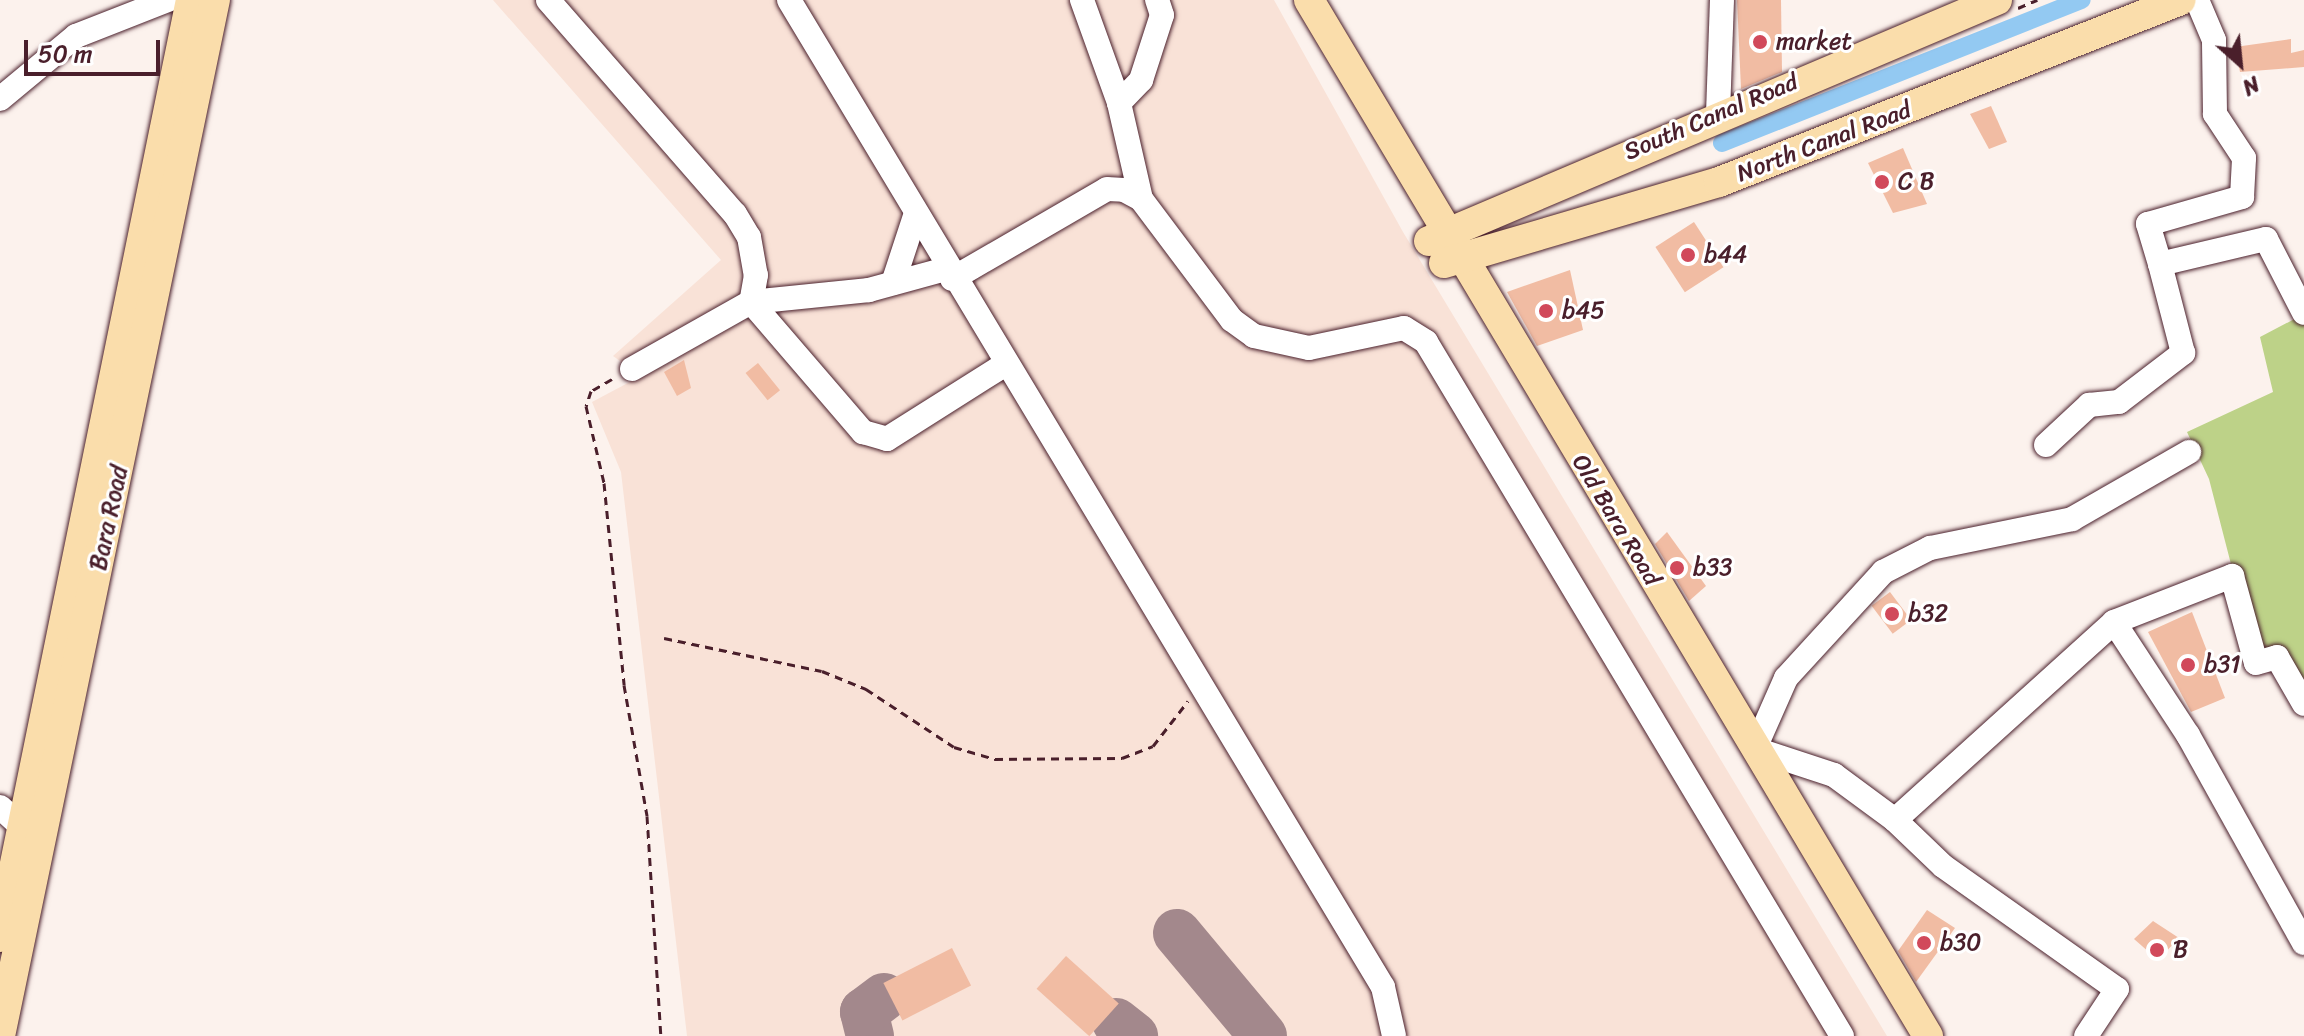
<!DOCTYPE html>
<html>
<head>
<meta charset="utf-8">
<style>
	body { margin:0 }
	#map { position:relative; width:2304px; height:1036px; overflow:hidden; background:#fcf2ed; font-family:Sriracha,sans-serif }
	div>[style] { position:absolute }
	.built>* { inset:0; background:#f9e2d7 }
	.green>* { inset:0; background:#bdd288 }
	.canal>* { height:18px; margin:-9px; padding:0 9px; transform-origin:9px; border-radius:9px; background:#93c9f2 }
	.taxiway>* { height:48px; margin:-24px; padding:0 24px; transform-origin:24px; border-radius:24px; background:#a3888c }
	.building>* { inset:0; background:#f1bca3; transform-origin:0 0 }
	.path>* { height:3px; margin-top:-1.5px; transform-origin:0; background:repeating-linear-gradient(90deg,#4a1f2b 0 8px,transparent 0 14px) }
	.roads { filter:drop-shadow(0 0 2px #4a1f2b) drop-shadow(0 0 2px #4a1f2b) }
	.minor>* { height:24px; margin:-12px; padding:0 12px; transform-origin:12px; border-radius:12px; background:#fff }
	.major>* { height:30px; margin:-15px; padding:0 15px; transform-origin:15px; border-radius:15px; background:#faddab }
	.dots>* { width:22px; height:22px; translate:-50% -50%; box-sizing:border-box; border:4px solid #fff; border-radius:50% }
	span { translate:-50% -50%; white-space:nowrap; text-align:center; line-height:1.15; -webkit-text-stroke:6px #fff; paint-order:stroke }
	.poi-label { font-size:24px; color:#4a1f2b }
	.left { translate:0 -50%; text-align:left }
	.street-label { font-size:24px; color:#4a1f2b }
	.north { position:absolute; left:2200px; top:24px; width:80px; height:80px; -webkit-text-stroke:6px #fff; paint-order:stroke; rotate:153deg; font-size:22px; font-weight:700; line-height:32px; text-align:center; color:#4a1f2b }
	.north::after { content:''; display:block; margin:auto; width:28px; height:36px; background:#4a1f2b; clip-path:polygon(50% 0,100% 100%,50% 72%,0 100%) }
	.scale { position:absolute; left:24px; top:40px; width:136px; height:36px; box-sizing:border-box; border:4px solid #4a1f2b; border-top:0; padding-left:10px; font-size:24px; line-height:28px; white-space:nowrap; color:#4a1f2b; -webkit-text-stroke:6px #fff; paint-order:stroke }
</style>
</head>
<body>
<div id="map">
	<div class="built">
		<i style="clip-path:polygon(493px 0,1274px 0,1403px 232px,1887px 1036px,687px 1036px,621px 472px,592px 402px,641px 376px,613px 356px,721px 260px)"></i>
	</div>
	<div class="green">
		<i style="clip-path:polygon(2304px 314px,2304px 701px,2278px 656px,2256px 661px,2209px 479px,2187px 432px,2273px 392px,2260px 337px)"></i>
	</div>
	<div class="canal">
		<i style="left:1722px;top:143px;width:387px;rotate:-21.7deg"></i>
	</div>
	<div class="taxiway">
		<i style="left:1177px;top:933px;width:134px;rotate:50.1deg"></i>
		<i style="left:1116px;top:1022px;width:23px;rotate:38deg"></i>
		<i style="left:870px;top:1036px;width:25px;rotate:-104deg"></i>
		<i style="left:864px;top:1012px;width:25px;rotate:-37deg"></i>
	</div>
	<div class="building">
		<i style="clip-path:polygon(1737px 0,1781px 0,1782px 72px,1741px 89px)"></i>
		<i style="clip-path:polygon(2291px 39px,2291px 53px,2304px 50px,2304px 67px,2240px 72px,2235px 47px)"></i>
		<i style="clip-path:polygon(1991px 106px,2007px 142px,1989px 149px,1970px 114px)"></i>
		<i style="clip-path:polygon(1903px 148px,1927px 204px,1893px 213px,1868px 163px)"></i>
		<i style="left:1694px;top:222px;width:54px;height:46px;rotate:57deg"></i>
		<i style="clip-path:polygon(1570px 270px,1583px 330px,1537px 346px,1507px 292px)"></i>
		<i style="clip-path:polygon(684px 360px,691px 388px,677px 396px,664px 372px)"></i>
		<i style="left:758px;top:363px;width:35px;height:16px;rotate:51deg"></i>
		<i style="clip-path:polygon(1667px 532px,1706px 586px,1689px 601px,1655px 544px)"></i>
		<i style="left:1890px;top:592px;width:35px;height:23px;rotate:53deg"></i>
		<i style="clip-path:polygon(2192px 612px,2225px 698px,2191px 712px,2148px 632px)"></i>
		<i style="clip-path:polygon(1927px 910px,1955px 928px,1916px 982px,1898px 951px)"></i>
		<i style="clip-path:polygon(2153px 921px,2179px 938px,2158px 960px,2134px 939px)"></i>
		<i style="left:952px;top:948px;width:42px;height:77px;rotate:63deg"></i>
		<i style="left:1066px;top:956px;width:71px;height:44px;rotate:42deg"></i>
	</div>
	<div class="path">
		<i style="left:2018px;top:8px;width:21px;rotate:-23deg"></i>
		<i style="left:612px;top:379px;width:24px;rotate:150deg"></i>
		<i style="left:591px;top:391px;width:16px;rotate:108deg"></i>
		<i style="left:586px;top:406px;width:79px;rotate:76.8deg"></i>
		<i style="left:604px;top:483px;width:203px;rotate:84.3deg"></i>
		<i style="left:624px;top:685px;width:133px;rotate:80deg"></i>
		<i style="left:647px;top:816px;width:220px;rotate:86.4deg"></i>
		<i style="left:664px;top:638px;width:161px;rotate:11.8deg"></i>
		<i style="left:822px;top:671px;width:48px;rotate:22.2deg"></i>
		<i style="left:866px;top:689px;width:105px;rotate:33.4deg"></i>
		<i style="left:954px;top:747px;width:43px;rotate:16.3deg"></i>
		<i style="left:995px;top:759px;width:127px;rotate:-0.5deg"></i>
		<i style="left:1122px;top:758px;width:33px;rotate:-21deg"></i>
		<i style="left:1153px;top:746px;width:57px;rotate:-52.1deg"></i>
	</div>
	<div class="roads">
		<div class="minor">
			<i style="left:548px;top:0;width:284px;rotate:48.9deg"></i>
			<i style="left:735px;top:214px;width:27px;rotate:59deg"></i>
			<i style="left:749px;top:237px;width:39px;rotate:80deg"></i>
			<i style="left:756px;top:275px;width:27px;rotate:100deg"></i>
			<i style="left:751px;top:302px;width:172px;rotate:49.3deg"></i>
			<i style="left:863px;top:432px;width:25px;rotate:16deg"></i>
			<i style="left:887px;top:439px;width:138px;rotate:-32.3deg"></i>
			<i style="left:789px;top:0;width:1152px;rotate:58.96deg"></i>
			<i style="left:1383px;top:987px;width:50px;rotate:77.3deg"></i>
			<i style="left:1082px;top:0;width:109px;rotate:70.2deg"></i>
			<i style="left:1119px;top:103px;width:98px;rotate:77.1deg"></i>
			<i style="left:0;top:99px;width:99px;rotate:-39.7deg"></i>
			<i style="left:76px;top:36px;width:99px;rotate:-21.4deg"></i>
			<i style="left:1119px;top:103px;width:32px;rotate:-46deg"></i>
			<i style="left:1141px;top:80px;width:68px;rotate:-72.1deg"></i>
			<i style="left:1162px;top:15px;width:16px;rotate:-108deg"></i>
			<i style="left:1718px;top:114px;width:114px;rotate:-88deg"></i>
			<i style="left:2160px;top:264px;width:42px;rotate:-106.7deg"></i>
			<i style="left:2148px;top:224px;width:98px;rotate:-16deg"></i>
			<i style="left:2242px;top:197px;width:39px;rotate:-87deg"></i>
			<i style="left:2244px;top:158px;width:53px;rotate:-123.4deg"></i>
			<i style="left:2215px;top:114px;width:74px;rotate:-90.8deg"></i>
			<i style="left:2214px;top:40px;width:43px;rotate:-113deg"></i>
			<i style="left:952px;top:279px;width:179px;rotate:-30.1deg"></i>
			<i style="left:1107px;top:189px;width:17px;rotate:3deg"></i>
			<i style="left:1124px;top:190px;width:19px;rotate:28deg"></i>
			<i style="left:1141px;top:199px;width:151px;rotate:53.1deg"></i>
			<i style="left:1232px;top:320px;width:27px;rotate:36deg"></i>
			<i style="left:1254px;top:336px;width:56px;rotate:12.3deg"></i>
			<i style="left:1309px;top:348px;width:97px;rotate:-11.9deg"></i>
			<i style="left:1404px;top:328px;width:26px;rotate:32deg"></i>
			<i style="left:1426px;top:342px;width:809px;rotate:59.06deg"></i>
			<i style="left:893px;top:283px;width:71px;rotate:-71.8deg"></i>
			<i style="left:632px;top:369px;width:137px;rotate:-29.4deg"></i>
			<i style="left:751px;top:302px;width:119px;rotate:-5.8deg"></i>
			<i style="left:869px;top:290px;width:80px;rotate:-15.3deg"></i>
			<i style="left:2046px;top:445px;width:59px;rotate:-42.9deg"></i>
			<i style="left:2089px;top:405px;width:30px;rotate:-6deg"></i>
			<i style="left:2119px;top:402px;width:81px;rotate:-37.4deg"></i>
			<i style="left:2183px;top:353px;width:92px;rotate:-104.5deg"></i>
			<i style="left:2160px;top:264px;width:109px;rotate:-13.3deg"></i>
			<i style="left:2266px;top:239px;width:83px;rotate:62.8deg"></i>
			<i style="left:2114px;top:622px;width:135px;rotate:56.8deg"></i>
			<i style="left:2188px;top:735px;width:238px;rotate:60.9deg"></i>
			<i style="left:1756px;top:746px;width:74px;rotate:-66.2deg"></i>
			<i style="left:1786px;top:678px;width:144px;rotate:-47.5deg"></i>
			<i style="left:1883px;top:572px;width:53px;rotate:-27.1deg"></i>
			<i style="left:1930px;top:548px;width:145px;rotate:-11.5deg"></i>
			<i style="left:2072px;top:519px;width:135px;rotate:-29.8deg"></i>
			<i style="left:1758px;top:750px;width:80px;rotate:18.2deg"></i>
			<i style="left:1834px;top:775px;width:76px;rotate:36.4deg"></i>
			<i style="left:1895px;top:820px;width:295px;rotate:-42.1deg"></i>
			<i style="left:2114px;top:622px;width:127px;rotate:-21.3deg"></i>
			<i style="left:2232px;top:576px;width:90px;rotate:74.6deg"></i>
			<i style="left:2256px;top:663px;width:22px;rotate:-16deg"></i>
			<i style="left:2277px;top:657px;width:54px;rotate:60.1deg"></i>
			<i style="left:0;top:807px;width:45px;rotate:42.3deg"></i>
			<i style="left:1895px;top:820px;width:66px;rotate:43.8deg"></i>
			<i style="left:1943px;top:866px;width:213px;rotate:35.3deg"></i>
			<i style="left:2117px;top:989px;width:56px;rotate:123.4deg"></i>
		</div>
		<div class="major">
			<i style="left:1309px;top:0;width:1207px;rotate:59.14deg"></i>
			<i style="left:1429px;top:241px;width:617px;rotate:-22.99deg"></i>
			<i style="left:1444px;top:263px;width:287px;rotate:-16.4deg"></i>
			<i style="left:1719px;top:182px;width:496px;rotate:-21.5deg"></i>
			<i style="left:0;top:937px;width:956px;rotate:-78.48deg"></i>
			<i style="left:0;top:1036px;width:1058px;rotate:-78.28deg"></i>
		</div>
	</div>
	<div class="dots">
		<i style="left:1760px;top:42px;background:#d1495b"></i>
		<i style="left:1882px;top:182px;background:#d1495b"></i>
		<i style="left:1688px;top:255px;background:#d1495b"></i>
		<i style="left:1546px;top:311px;background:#d1495b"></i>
		<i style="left:1677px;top:568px;background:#d1495b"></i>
		<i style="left:1892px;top:614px;background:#d1495b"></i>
		<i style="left:2188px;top:665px;background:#d1495b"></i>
		<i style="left:1924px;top:943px;background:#d1495b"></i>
		<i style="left:2157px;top:950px;background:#d1495b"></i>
	</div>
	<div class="poi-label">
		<span class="left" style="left:1776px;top:42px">market</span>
		<span class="left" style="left:1898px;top:182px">C B</span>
		<span class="left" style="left:1704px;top:255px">b44</span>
		<span class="left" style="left:1562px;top:311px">b45</span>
		<span class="left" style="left:1693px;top:568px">b33</span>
		<span class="left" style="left:1908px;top:614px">b32</span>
		<span class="left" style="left:2204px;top:665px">b31</span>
		<span class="left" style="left:1940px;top:943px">b30</span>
		<span class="left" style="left:2173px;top:950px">B</span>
	</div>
	<div class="street-label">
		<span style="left:1711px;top:117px;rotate:-23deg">South Canal Road</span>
		<span style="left:1824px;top:142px;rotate:-21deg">North Canal Road</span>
		<span style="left:109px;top:518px;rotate:-78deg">Bara Road</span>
		<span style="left:1616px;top:520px;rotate:59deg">Old Bara Road</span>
	</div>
	<div class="north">N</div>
	<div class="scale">50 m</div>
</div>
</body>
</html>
